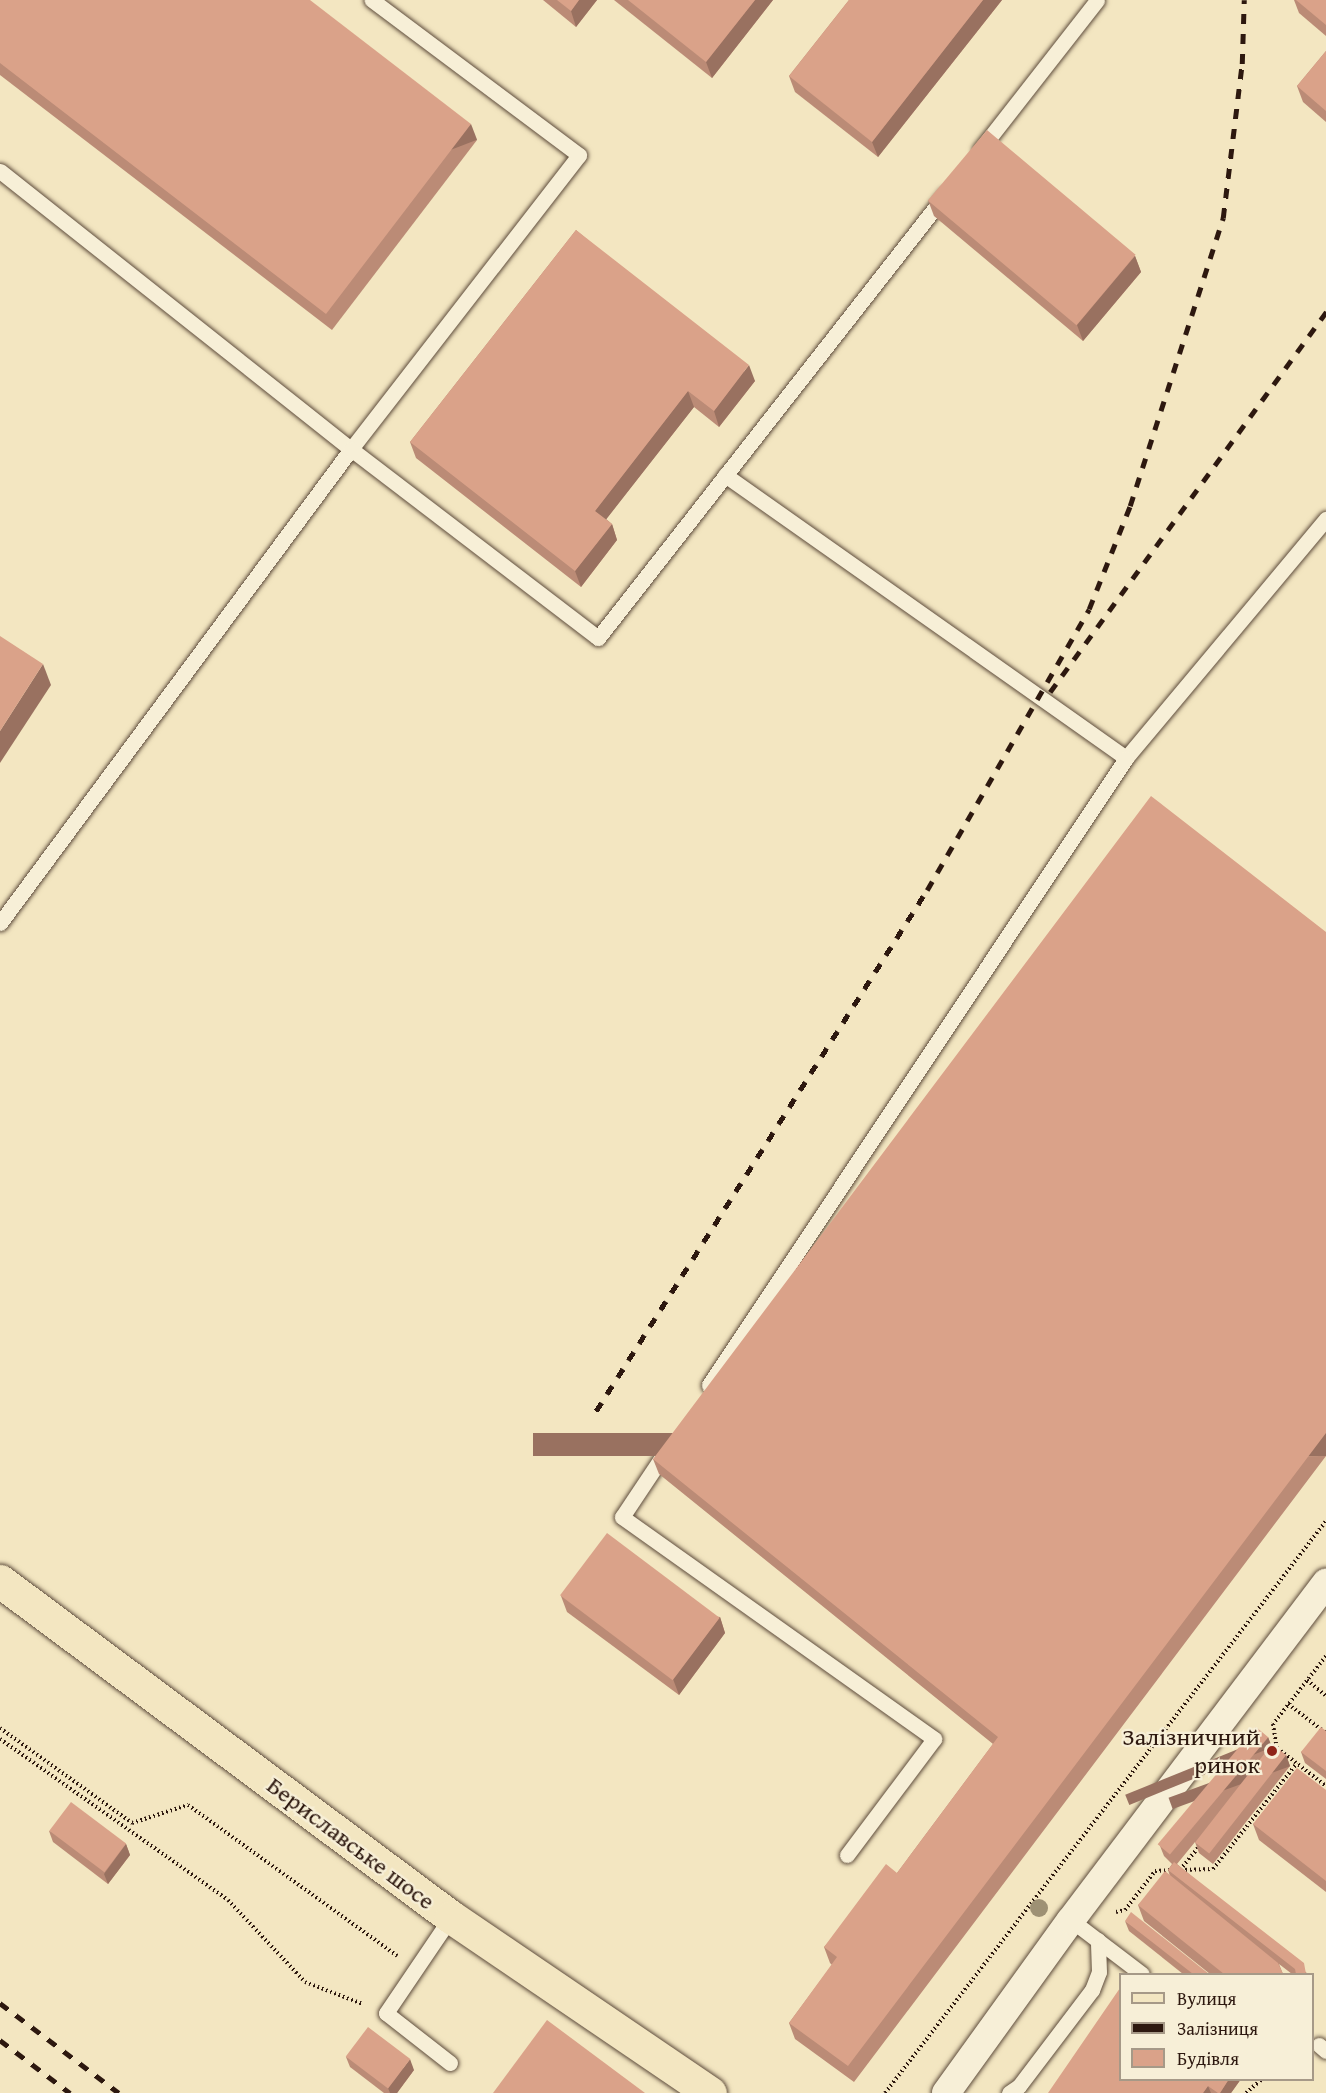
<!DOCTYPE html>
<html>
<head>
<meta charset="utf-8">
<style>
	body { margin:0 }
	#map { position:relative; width:1326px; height:2093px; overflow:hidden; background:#f3e6c1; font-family:"Gentium Book Plus",serif }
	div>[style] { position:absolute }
	.path>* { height:4px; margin-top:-2px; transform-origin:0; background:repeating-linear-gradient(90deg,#2d180f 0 1.5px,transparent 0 4.5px) }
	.roads { filter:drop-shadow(0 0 2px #5e4c3c) drop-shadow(0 0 2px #5e4c3c) }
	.lane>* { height:15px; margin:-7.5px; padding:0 7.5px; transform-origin:7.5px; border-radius:7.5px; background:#f7efd7 }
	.street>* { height:28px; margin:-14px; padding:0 14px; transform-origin:14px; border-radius:14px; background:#f7efd7 }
	.primary>* { height:33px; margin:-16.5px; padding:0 16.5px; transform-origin:16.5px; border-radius:16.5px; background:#f3e6c1 }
	.rail>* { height:4.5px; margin-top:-2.25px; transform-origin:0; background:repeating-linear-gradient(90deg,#2d180f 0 10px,transparent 0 20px) }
	.trees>* { width:18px; height:18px; margin:-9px; border-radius:50%; background:#9e9174 }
	.wall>* { inset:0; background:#bb8b76 }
	.shaded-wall>* { inset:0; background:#997160; transform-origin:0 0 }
	.building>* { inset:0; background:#daa289; transform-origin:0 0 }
	.dots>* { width:16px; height:16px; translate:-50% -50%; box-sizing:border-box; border:3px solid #f7efd7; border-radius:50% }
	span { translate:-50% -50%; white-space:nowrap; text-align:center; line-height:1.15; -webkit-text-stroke:4.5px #f7efd7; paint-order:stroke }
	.poi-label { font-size:24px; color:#2d180f }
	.right { translate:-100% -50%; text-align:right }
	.street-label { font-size:24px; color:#2d180f }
	.legend { position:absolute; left:1119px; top:1973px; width:195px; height:108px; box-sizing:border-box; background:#f7efd7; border:2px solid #a69987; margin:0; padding:8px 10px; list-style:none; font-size:18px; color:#2d180f }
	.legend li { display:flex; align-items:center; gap:12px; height:30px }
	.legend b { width:30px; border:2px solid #a69987 }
</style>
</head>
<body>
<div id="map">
	<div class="path">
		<i style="left:1326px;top:1656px;width:86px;rotate:127.9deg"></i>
		<i style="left:1273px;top:1724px;width:24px;rotate:81deg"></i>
		<i style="left:1277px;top:1748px;width:62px;rotate:37.8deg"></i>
		<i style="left:1307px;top:1680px;width:25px;rotate:40deg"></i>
		<i style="left:1288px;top:1704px;width:48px;rotate:37.3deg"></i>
		<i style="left:0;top:1728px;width:163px;rotate:35.7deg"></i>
		<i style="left:132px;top:1823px;width:59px;rotate:-17.8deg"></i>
		<i style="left:188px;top:1805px;width:258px;rotate:35.8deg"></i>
		<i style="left:0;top:1739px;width:279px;rotate:35.2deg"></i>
		<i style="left:228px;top:1900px;width:112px;rotate:46.8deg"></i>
		<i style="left:305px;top:1982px;width:62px;rotate:20.8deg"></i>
		<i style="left:1180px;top:1870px;width:32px;rotate:-51deg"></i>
		<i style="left:1181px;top:1870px;width:32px;rotate:-2deg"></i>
		<i style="left:1213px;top:1869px;width:135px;rotate:-51.6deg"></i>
		<i style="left:1116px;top:1912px;width:9px;rotate:-13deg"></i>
		<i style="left:1125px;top:1910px;width:49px;rotate:-52.4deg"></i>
		<i style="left:1155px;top:1871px;width:18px;rotate:-3deg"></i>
		<i style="left:885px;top:2093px;width:722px;rotate:-52.37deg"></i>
		<i style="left:1246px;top:2093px;width:20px;rotate:-41deg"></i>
	</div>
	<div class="roads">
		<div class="lane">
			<i style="left:980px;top:150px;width:190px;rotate:-52deg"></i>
			<i style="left:0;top:171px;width:448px;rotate:38.4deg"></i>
			<i style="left:351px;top:449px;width:372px;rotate:-52.2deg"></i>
			<i style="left:579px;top:155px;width:259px;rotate:-143.2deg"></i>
			<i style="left:725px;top:475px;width:491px;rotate:35.2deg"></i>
			<i style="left:1126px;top:758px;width:312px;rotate:-50.1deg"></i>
			<i style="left:0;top:923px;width:590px;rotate:-53.48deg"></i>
			<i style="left:351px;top:449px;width:311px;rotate:37.4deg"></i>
			<i style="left:598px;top:638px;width:563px;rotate:-51.93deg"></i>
			<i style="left:709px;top:1385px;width:753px;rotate:-56.37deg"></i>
			<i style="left:666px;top:1451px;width:79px;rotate:123.7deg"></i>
			<i style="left:622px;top:1517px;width:383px;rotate:35.4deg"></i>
			<i style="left:934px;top:1739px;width:145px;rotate:126.9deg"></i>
			<i style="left:1071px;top:1920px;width:89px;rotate:37.3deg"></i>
			<i style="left:1319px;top:2045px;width:9px;rotate:41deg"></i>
			<i style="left:450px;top:2063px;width:81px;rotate:-142deg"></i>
			<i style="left:386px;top:2013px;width:116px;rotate:-55.9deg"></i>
			<i style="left:1009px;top:2093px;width:12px;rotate:-35deg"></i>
			<i style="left:1019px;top:2086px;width:121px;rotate:-52.8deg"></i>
			<i style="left:1092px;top:1990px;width:19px;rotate:-69deg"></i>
			<i style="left:1099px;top:1972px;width:32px;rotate:-92deg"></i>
		</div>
		<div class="street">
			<i style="left:946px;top:2093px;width:213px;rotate:-54.2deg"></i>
			<i style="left:1071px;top:1920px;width:423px;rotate:-52.9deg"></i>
		</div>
		<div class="primary">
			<i style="left:0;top:1581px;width:562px;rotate:36.69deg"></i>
			<i style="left:451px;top:1917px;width:313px;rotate:34.2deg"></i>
		</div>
	</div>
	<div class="rail">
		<i style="left:1050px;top:692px;width:470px;rotate:-54deg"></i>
		<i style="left:596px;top:1411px;width:617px;rotate:-57.57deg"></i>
		<i style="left:927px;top:890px;width:324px;rotate:-60deg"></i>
		<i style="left:1089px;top:609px;width:111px;rotate:-68.3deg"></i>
		<i style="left:1130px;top:506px;width:303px;rotate:-72.1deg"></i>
		<i style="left:1223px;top:218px;width:155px;rotate:-83deg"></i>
		<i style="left:1242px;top:64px;width:64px;rotate:-88.2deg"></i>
		<i style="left:0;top:2003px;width:149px;rotate:37.1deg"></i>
		<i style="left:0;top:2040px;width:88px;rotate:37.1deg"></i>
	</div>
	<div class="trees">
		<i style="left:1039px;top:1908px"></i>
	</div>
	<div class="wall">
		<i style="clip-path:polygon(0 0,477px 140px,332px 330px,0 75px)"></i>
		<i style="clip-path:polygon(543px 0,597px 0,576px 27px)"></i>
		<i style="clip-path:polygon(614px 0,773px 0,712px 78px)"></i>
		<i style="clip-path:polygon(849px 0,1002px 0,878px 157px,795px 92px,789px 76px)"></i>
		<i style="clip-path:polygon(1294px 0,1326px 0,1326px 36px,1299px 13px)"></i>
		<i style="clip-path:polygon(1326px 51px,1326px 122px,1303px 102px,1297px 86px)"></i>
		<i style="clip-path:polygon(928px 200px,1135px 256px,1141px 272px,1083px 341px,934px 216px)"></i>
		<i style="clip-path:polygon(576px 230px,755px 381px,719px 427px,694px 407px,606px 519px,612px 524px,617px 540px,581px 587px,416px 458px,410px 442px)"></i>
		<i style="clip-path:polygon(1326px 1456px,854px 2082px,795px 2039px,789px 2023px,832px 1965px,830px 1963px,824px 1947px,897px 1873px,993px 1744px,659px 1474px,653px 1459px)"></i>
		<i style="clip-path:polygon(561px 1596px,720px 1617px,725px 1633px,679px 1695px,567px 1612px)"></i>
		<i style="clip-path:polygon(1326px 1731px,1326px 1779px,1305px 1763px,1301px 1752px)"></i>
		<i style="clip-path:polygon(1268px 1737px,1271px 1746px,1286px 1755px,1290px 1766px,1213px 1864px,1199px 1853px,1195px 1842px,1177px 1864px,1308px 1974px,1292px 1974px,1279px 1964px,1283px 1974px,1210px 1974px,1144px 1921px,1138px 1905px,1170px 1876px,1168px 1870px,1172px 1864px,1164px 1856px,1160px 1846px)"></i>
		<i style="clip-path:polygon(1326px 1790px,1326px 1892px,1259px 1840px,1253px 1824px)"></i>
		<i style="clip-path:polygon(49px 1831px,126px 1844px,130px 1855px,108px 1884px,53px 1842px)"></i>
		<i style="clip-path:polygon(1125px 1921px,1209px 1974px,1183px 1974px,1129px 1931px)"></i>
		<i style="clip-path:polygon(346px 2057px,414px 2070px,397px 2093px,384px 2093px,350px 2067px)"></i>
		<i style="clip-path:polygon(1241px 2079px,1231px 2093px,1048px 2093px)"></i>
	</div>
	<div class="shaded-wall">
		<i style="clip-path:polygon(579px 0,597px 0,576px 27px,571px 11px)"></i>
		<i style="clip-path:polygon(755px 0,773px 0,712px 78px,706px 62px)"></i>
		<i style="clip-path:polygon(983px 0,1002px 0,878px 157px,872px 142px)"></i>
		<i style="left:471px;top:124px;width:17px;height:239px;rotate:69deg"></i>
		<i style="clip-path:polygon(1135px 256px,1141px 272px,1083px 341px,1077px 325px)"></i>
		<i style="clip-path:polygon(749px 365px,755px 381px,719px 427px,714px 411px)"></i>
		<i style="clip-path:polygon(688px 391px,694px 407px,601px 526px,595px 511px)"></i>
		<i style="clip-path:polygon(612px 524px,617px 540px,581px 587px,575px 571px)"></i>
		<i style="clip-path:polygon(43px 664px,51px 685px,0 763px,0 731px)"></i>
		<i style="left:1326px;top:1433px;width:23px;height:793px;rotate:90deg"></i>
		<i style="clip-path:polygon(720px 1617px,725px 1633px,679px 1695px,673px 1679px)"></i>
		<i style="left:1268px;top:1737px;width:11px;height:154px;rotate:68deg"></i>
		<i style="left:1286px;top:1755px;width:12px;height:125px;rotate:70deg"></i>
		<i style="clip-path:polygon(126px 1844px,130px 1855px,108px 1884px,104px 1874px)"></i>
		<i style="clip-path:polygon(410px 2059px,414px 2070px,397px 2093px,390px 2093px,388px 2088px)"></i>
		<i style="clip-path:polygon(1229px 2079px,1241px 2079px,1231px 2093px,1220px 2093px)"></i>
		<i style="clip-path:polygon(1208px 2086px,1211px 2093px,1203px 2093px)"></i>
	</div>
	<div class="building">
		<i style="clip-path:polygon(0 0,310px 0,471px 124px,326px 314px,0 63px)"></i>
		<i style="clip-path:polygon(557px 0,579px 0,571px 11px)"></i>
		<i style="clip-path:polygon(628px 0,755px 0,706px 62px)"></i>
		<i style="clip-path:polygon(849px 0,983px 0,872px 142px,789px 76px)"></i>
		<i style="clip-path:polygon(1296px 0,1326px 0,1326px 25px)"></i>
		<i style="clip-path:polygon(1326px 51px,1326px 111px,1297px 86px)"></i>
		<i style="left:987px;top:130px;width:194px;height:92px;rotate:40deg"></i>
		<i style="clip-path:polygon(576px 230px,749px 365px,714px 411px,688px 391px,595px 511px,612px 524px,575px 571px,410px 442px)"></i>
		<i style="clip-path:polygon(0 636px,43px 664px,0 731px)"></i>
		<i style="clip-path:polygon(1151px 796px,1326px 932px,1326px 1433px,848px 2066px,789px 2023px,837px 1957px,824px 1947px,886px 1864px,897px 1873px,998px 1737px,653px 1459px)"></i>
		<i style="left:607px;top:1533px;width:141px;height:78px;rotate:37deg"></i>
		<i style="left:1256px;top:1727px;width:16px;height:153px;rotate:40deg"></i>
		<i style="clip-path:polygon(1321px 1727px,1326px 1731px,1326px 1771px,1301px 1752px)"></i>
		<i style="left:1272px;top:1744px;width:18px;height:125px;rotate:38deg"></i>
		<i style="clip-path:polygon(1297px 1768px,1326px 1790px,1326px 1881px,1253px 1824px)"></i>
		<i style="left:71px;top:1802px;width:69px;height:36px;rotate:37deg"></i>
		<i style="clip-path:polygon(1174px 1862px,1304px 1963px,1306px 1974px,1296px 1974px,1295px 1969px,1168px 1870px)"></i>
		<i style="clip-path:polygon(1165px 1871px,1278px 1963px,1283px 1974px,1224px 1974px,1138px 1905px)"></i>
		<i style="clip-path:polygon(1131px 1912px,1209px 1974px,1193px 1974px,1125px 1921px)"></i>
		<i style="clip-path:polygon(1120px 1988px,1120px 2079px,1229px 2079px,1220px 2093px,1218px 2093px,1208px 2086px,1203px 2093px,1048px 2093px)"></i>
		<i style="clip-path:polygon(547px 2020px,645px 2093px,493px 2093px)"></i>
		<i style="left:368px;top:2027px;width:53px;height:37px;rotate:37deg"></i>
	</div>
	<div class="dots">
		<i style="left:1272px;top:1751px;background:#8f2418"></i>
	</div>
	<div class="poi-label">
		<span class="right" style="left:1260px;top:1751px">Залізничний<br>ринок</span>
	</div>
	<div class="street-label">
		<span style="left:351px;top:1843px;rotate:37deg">Бериславське шосе</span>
	</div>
	<ul class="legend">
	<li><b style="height:8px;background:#f3e6c1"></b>Вулиця</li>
	<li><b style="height:8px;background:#2d180f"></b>Залізниця</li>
	<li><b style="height:16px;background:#daa289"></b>Будівля</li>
	</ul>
</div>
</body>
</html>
